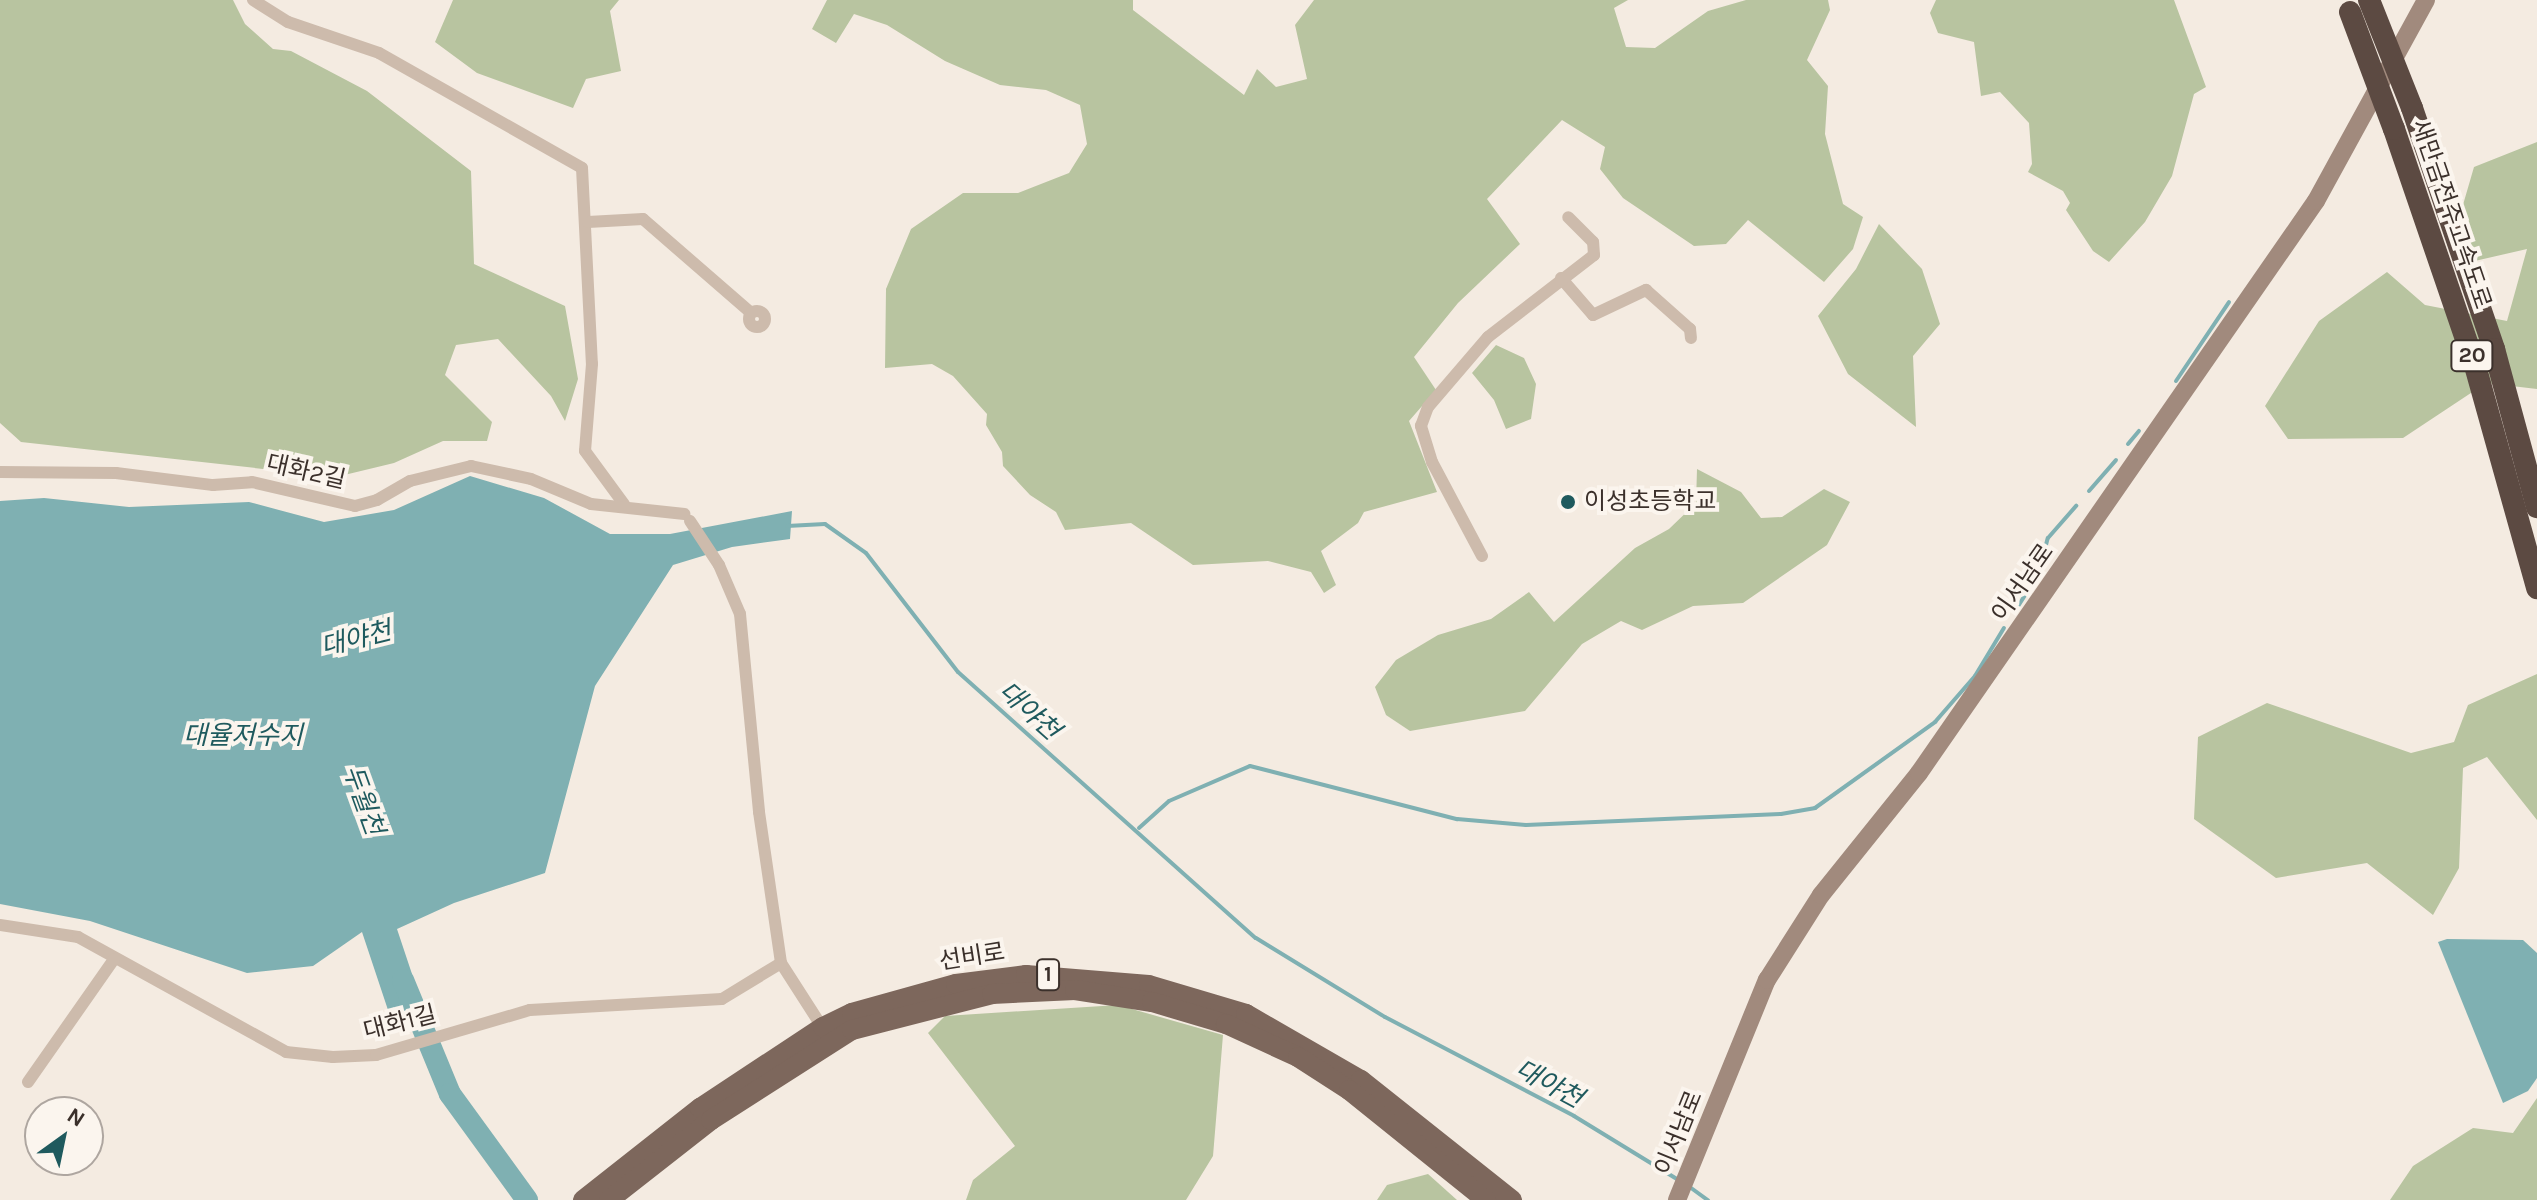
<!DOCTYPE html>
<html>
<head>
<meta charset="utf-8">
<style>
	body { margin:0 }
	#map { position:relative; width:2537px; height:1200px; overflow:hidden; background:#f4ebe1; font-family:Karla,"Noto Sans KR",sans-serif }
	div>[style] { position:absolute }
	.green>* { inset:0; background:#b8c4a0 }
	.water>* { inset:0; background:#7fb0b2 }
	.stream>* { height:4px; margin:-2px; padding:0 2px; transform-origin:2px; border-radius:2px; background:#7fb0b2 }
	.river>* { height:22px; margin:-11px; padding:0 11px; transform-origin:11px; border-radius:11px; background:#7fb0b2 }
	.street>* { height:12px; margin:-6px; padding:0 6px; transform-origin:6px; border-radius:6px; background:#cdbbac }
	.street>.ring { margin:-6px; padding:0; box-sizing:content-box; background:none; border:12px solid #cdbbac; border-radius:50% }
	.secondary>* { height:18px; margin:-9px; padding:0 9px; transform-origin:9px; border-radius:9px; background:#a18a7d }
	.primary>* { height:20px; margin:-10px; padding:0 10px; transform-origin:10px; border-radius:10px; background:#7d675c }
	.highway>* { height:22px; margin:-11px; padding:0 11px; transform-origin:11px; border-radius:11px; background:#5c4a42 }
	.highway-bridge>* { height:22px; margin:-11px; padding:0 11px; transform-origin:11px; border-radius:11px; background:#5c4a42 }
	.dots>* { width:22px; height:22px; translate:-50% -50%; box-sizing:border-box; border:4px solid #fbf5ee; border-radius:50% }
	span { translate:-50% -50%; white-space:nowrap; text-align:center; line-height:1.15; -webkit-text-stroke:8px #fbf5ee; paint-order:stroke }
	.shield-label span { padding:2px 6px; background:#fbf5ee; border:2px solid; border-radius:6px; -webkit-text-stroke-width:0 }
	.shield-label { font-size:22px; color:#3b302b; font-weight:700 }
	.street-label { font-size:24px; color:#3b302b }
	.poi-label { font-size:24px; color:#3b302b }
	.left { translate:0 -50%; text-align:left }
	.water-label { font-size:26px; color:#1f5a5e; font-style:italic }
	.north { position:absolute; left:24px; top:1096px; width:80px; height:80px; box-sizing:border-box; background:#fbf5ee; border:2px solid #aea6a0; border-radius:50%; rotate:33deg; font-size:22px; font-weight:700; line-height:32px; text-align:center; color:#3b302b }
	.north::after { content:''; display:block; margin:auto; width:28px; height:36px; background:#1f5a5e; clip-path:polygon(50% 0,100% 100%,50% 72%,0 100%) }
</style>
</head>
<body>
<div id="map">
	<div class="green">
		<i style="clip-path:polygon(0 0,233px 0,245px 24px,273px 49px,291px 51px,367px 91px,471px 171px,474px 264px,565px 306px,578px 379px,565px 421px,551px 396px,498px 339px,456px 345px,445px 375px,492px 422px,487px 441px,443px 441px,394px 463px,336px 477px,21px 442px,0 423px)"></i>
		<i style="clip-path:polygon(453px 0,619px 0,610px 11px,621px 71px,586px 79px,573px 108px,477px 73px,435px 42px)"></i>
		<i style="clip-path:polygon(827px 0,1133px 0,1133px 10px,1244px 95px,1257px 69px,1276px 87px,1307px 79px,1295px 25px,1314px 0,1628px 0,1614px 8px,1626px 47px,1655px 48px,1708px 11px,1746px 0,1828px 0,1830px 10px,1807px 60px,1828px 86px,1825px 134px,1843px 204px,1863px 217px,1853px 249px,1824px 282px,1748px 220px,1726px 244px,1694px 246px,1623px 198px,1600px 169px,1605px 147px,1562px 120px,1487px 199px,1520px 244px,1458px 303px,1414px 357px,1436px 390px,1409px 421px,1437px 492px,1364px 512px,1358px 523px,1321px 551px,1336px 585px,1324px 593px,1311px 572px,1268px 561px,1193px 565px,1131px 523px,1065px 530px,1056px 512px,1030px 495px,1003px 466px,1002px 452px,986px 425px,987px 414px,953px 376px,932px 364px,885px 368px,886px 289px,911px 229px,963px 193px,1018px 193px,1069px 173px,1087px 144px,1080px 105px,1046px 90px,1000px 85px,945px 61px,887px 25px,854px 14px,836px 43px,812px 29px)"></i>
		<i style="clip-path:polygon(1936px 0,2174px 0,2206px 87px,2194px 94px,2172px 176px,2145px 222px,2109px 262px,2093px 251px,2066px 210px,2070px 203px,2063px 191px,2028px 172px,2032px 164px,2029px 123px,2000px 92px,1981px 96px,1974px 42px,1938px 33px,1930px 13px)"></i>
		<i style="clip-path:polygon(2537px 142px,2537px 389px,2486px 383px,2403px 438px,2288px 439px,2265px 406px,2319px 321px,2387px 272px,2425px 305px,2507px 321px,2527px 249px,2466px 263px,2458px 222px,2474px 167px)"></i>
		<i style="clip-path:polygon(1879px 224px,1922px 269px,1940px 324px,1913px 356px,1916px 427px,1848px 374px,1818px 316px,1856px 269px)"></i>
		<i style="clip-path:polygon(1496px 345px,1524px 358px,1536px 384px,1531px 419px,1506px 429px,1494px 400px,1472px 373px)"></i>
		<i style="clip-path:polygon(1697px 469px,1741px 492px,1761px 518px,1782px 517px,1824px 489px,1850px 502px,1827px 545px,1743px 603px,1693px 606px,1642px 630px,1621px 621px,1582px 644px,1525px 711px,1410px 731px,1386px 715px,1375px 687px,1396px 660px,1438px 635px,1491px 619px,1529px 592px,1554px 622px,1635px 548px,1669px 529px,1696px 503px)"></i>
		<i style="clip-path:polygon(2537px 674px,2537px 820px,2487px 757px,2463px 768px,2459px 868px,2433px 915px,2367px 863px,2276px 878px,2194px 819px,2198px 737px,2267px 703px,2411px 753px,2454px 742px,2468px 705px)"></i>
		<i style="clip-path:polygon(1118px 1005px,1223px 1035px,1213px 1156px,1186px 1200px,966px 1200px,973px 1180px,1015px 1146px,928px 1033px,945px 1016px)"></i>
		<i style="clip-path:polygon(2537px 1098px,2537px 1200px,2390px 1200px,2413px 1166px,2473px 1128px,2513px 1133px)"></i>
		<i style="clip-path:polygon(1428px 1174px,1457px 1200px,1377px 1200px,1387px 1185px)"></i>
	</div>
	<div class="water">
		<i style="clip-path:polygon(470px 476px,544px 498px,610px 534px,670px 534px,792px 511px,790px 539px,732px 547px,673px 565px,595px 686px,545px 873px,454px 903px,397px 929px,422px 1004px,390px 1016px,362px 932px,313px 966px,247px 973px,90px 921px,0 904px,0 501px,44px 498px,129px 507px,249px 502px,324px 522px,394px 510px)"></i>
		<i style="clip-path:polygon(2447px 939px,2523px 940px,2537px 953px,2537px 1078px,2528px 1091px,2503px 1103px,2438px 942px)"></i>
	</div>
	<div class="stream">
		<i style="left:2176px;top:381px;width:95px;rotate:-56.1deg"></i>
		<i style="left:2128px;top:444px;width:17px;rotate:-50deg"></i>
		<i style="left:2089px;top:491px;width:41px;rotate:-48.9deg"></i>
		<i style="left:787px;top:526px;width:38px;rotate:-3deg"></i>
		<i style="left:825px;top:524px;width:50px;rotate:35.3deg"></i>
		<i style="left:866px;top:553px;width:150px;rotate:52.3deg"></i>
		<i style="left:958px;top:672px;width:399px;rotate:41.8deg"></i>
		<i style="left:1256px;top:938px;width:151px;rotate:31.5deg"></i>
		<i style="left:1385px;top:1017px;width:213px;rotate:27.6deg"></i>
		<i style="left:1574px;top:1116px;width:124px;rotate:31.5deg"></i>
		<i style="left:2015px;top:611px;width:45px;rotate:-57.7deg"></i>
		<i style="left:2039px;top:573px;width:36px;rotate:-76deg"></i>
		<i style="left:2048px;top:538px;width:43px;rotate:-48.8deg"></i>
		<i style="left:1139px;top:828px;width:40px;rotate:-42deg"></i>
		<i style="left:1169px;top:801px;width:88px;rotate:-23.4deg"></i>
		<i style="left:1250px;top:766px;width:214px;rotate:14.4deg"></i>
		<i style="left:1457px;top:819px;width:69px;rotate:5deg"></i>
		<i style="left:1526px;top:825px;width:255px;rotate:-2.5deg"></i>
		<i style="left:1781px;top:814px;width:35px;rotate:-10deg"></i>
		<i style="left:1815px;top:808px;width:148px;rotate:-35.6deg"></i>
		<i style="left:1935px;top:722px;width:61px;rotate:-49deg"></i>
		<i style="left:1975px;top:676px;width:56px;rotate:-58.9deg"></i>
		<i style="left:1687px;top:1185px;width:26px;rotate:36deg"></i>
	</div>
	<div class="river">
		<i style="left:403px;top:980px;width:123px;rotate:67.6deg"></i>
		<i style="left:450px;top:1094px;width:131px;rotate:54deg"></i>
	</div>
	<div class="street">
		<i style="left:253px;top:0;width:41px;rotate:32.2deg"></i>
		<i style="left:288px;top:22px;width:96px;rotate:18.8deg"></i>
		<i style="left:379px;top:53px;width:233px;rotate:29.5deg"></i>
		<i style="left:582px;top:168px;width:196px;rotate:87.1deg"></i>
		<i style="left:592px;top:364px;width:87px;rotate:94.6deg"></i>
		<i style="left:585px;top:451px;width:66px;rotate:53.7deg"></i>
		<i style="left:588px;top:222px;width:55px;rotate:-3.1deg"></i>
		<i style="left:643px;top:219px;width:143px;rotate:41deg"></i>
		<i style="left:1561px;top:278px;width:49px;rotate:49.1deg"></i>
		<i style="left:1593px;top:315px;width:59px;rotate:-25.3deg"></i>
		<i style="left:1646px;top:290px;width:59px;rotate:41.6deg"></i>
		<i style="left:1690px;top:329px;width:9px;rotate:84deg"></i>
		<i class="ring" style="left:749px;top:311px;width:4px;height:4px"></i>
		<i style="left:0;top:472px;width:116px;rotate:0.5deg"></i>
		<i style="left:116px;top:473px;width:98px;rotate:7.1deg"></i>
		<i style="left:213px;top:485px;width:39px;rotate:-4deg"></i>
		<i style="left:252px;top:482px;width:106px;rotate:13.1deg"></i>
		<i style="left:355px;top:506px;width:23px;rotate:-15deg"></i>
		<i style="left:377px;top:500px;width:38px;rotate:-30deg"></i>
		<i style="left:410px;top:481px;width:63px;rotate:-13.8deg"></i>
		<i style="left:471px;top:466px;width:61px;rotate:12.2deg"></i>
		<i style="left:531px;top:479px;width:65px;rotate:22.6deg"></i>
		<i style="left:591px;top:504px;width:94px;rotate:6.1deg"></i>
		<i style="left:690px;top:521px;width:53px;rotate:56.6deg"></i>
		<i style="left:719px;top:565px;width:53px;rotate:66.8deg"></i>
		<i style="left:740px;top:614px;width:199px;rotate:84.5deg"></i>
		<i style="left:759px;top:812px;width:153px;rotate:81.7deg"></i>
		<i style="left:781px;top:963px;width:83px;rotate:57.3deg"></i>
		<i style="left:1482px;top:556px;width:106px;rotate:-118deg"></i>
		<i style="left:1432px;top:462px;width:38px;rotate:-107deg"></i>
		<i style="left:1421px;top:426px;width:20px;rotate:-70deg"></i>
		<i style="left:1428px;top:407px;width:92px;rotate:-49.4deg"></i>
		<i style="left:1488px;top:337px;width:134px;rotate:-37.7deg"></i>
		<i style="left:1594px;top:255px;width:13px;rotate:-94deg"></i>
		<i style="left:1593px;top:242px;width:35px;rotate:-135deg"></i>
		<i style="left:0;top:925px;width:79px;rotate:8.7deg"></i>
		<i style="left:78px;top:937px;width:238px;rotate:28.9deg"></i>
		<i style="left:286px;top:1052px;width:47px;rotate:6.1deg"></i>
		<i style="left:333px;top:1057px;width:43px;rotate:-2.7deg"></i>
		<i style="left:376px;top:1055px;width:160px;rotate:-16.3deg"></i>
		<i style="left:530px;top:1010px;width:192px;rotate:-3.3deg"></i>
		<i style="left:722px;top:999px;width:69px;rotate:-31.4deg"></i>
		<i style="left:28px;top:1082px;width:150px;rotate:-55deg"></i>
	</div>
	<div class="secondary">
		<i style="left:1677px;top:1200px;width:238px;rotate:-67.8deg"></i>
		<i style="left:1767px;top:980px;width:101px;rotate:-57.6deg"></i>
		<i style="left:1821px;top:895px;width:156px;rotate:-51.2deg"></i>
		<i style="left:1919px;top:773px;width:696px;rotate:-55.24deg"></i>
		<i style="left:2316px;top:201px;width:229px;rotate:-61.3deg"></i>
	</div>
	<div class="primary">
		<i style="left:583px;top:1200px;width:149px;rotate:-38.2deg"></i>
		<i style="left:700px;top:1108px;width:147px;rotate:-33.4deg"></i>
		<i style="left:823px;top:1027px;width:32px;rotate:-26deg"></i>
		<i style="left:852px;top:1013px;width:108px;rotate:-15.6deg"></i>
		<i style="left:956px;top:984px;width:71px;rotate:-7.3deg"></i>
		<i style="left:1026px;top:975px;width:123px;rotate:4.6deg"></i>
		<i style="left:1149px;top:985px;width:101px;rotate:16.6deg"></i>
		<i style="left:1246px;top:1014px;width:133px;rotate:29.9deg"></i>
		<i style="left:1361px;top:1080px;width:193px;rotate:38.5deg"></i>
		<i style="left:609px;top:1200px;width:130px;rotate:-38.1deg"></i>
		<i style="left:711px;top:1120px;width:167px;rotate:-32.6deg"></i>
		<i style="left:852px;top:1030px;width:145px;rotate:-14.4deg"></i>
		<i style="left:992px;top:994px;width:83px;rotate:-2.8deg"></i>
		<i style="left:1075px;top:990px;width:78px;rotate:8.9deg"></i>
		<i style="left:1152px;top:1002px;width:77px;rotate:16.6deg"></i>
		<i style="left:1226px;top:1024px;width:79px;rotate:24.6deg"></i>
		<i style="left:1298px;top:1057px;width:61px;rotate:32.9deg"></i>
		<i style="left:1349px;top:1090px;width:176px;rotate:38.8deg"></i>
	</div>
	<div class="highway">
		<i style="left:2412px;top:108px;width:255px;rotate:71.2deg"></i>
		<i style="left:2494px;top:349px;width:164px;rotate:74.8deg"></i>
		<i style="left:2394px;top:129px;width:246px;rotate:71.1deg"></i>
		<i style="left:2474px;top:362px;width:235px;rotate:74.4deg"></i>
	</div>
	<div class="highway-bridge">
		<i style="left:2369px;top:0;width:116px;rotate:68.3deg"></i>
		<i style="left:2350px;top:12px;width:125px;rotate:69.4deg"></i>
	</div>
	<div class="dots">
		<i style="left:1568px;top:502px;background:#1f5a5e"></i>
	</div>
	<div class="shield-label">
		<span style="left:2472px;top:356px">20</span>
		<span style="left:1048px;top:975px">1</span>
	</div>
	<div class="street-label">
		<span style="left:2451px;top:214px;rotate:71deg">새만금전주고속도로</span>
		<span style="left:306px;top:472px;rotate:13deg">대화2길</span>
		<span style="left:2023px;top:583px;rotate:-55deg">이서남로</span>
		<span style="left:972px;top:957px;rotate:-9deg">선비로</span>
		<span style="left:400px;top:1023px;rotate:-14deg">대화1길</span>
		<span style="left:1679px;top:1133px;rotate:-68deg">이서남로</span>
	</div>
	<div class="poi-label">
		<span class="left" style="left:1584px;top:502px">이성초등학교</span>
	</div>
	<div class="water-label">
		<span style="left:356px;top:639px;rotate:-14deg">대야천</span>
		<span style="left:1029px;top:711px;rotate:42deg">대야천</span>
		<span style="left:243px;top:736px">대율저수지</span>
		<span style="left:363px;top:800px;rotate:70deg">두월천</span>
		<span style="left:1549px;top:1084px;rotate:28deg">대야천</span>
	</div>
	<div class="north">N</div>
</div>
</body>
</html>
